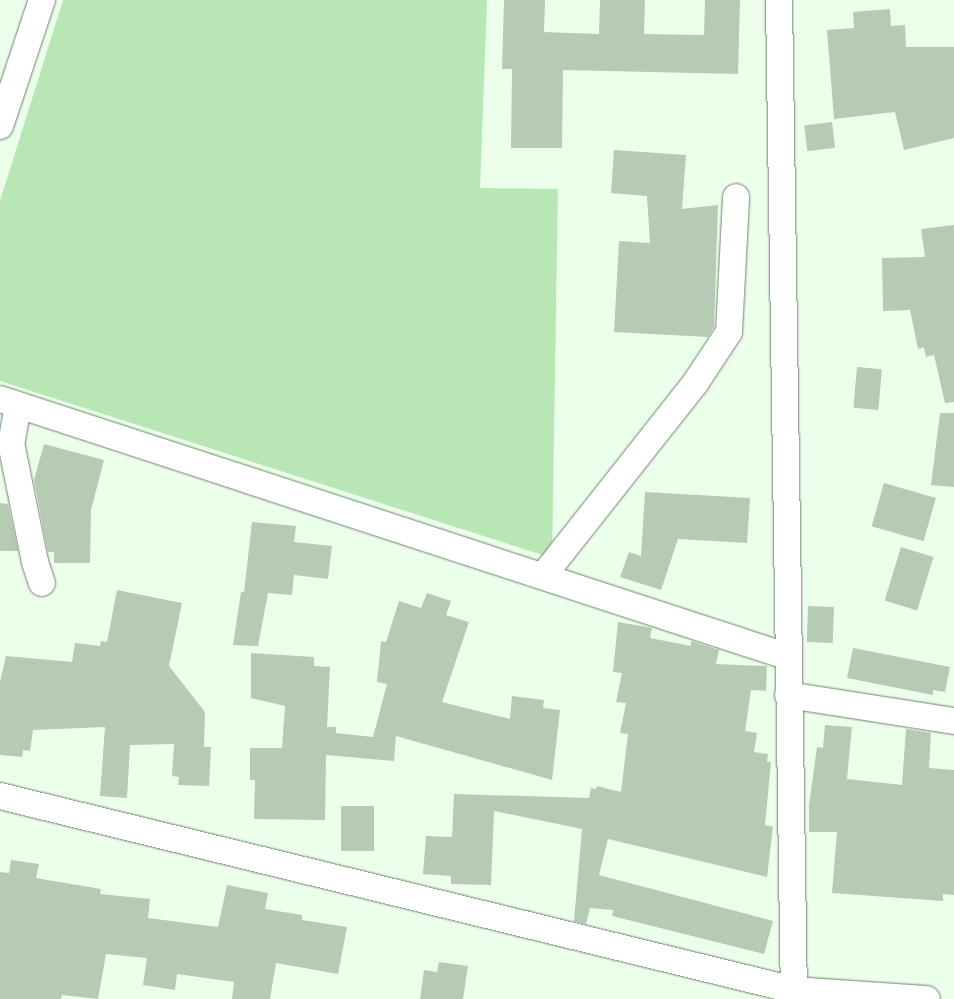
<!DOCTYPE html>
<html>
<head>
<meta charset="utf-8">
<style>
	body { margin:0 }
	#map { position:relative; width:954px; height:999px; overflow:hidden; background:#ecffeb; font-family:"Fira Sans",sans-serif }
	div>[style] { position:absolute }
	.green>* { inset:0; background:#b8e7b5 }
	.building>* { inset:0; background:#b5cbb3; transform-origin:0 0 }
	.roads { filter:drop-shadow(0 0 1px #6e836d) drop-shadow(0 0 1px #6e836d) }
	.minor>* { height:26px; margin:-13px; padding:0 13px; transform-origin:13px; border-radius:13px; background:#fff }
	span { translate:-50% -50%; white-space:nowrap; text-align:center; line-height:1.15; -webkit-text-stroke:4px #fff; paint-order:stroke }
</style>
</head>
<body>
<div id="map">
	<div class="green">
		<i style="clip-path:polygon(63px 0,487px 0,480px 188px,558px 189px,552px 558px,0 381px,0 201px)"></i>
	</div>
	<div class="building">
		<i style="clip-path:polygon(504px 0,545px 0,544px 32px,599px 34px,600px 0,645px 0,644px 34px,704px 35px,705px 0,740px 0,738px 74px,563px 70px,562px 148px,511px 148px,512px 69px,502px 69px)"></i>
		<i style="clip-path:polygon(890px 9px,891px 26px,905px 25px,906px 47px,954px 47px,954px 138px,904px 150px,895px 112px,834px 119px,827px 30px,854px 28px,853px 12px)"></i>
		<i style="left:832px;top:122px;width:26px;height:28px;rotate:83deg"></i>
		<i style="clip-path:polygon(614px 150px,686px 155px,682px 209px,718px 205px,714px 327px,708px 337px,614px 332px,619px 241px,650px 243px,647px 196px,611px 193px)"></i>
		<i style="clip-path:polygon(954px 225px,954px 402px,945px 403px,934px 355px,926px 357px,924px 347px,918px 349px,910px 310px,883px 311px,882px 258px,925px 257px,921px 229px)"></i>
		<i style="left:857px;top:367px;width:25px;height:41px;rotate:5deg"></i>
		<i style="clip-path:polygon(940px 413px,954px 413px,954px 487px,931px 485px)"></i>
		<i style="clip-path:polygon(44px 444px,104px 460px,91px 510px,90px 563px,54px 563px,54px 552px,48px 552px,34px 480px)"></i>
		<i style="left:884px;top:483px;width:54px;height:45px;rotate:16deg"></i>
		<i style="clip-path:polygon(645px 492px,750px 498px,747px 543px,678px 539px,661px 590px,620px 577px,629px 552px,641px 556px)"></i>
		<i style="clip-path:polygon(0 503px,8px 504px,18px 551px,0 551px)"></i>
		<i style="clip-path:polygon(252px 522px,296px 526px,294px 542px,332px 546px,328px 579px,294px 575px,292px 595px,268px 593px,258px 646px,233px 645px,241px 592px,244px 592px)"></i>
		<i style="left:901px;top:547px;width:34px;height:56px;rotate:17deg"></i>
		<i style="clip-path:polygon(117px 590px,182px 603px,169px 666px,205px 712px,204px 747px,211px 747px,209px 786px,178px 785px,179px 777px,172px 776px,174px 744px,130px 745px,127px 798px,100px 796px,105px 727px,33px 730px,30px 751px,23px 750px,22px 757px,0 755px,0 682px,6px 656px,72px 662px,75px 643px,100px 646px,101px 641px,107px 642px)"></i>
		<i style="clip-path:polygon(427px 593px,451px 601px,446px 615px,469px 622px,442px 702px,510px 719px,512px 696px,544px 700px,543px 708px,560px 710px,552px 780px,396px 736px,394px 761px,326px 755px,325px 820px,254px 819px,255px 780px,250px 780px,250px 748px,282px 748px,285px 706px,251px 698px,251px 653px,314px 657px,314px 666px,330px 667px,327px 727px,336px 727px,336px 733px,373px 737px,387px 684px,377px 682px,381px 641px,386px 642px,399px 601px,421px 608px)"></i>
		<i style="left:808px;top:606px;width:26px;height:36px;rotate:2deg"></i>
		<i style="clip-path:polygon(618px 622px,652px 628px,650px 638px,691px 646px,691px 641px,719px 650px,716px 664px,767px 666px,766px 691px,751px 690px,745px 731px,757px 733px,754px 752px,768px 754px,767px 762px,771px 762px,765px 825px,773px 827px,767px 877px,608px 839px,599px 875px,773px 921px,764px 954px,612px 916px,613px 910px,590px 908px,586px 924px,574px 921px,582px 829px,494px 811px,491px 885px,451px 884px,451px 876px,423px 874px,426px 836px,452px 837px,454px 794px,589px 798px,591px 788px,596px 789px,597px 786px,621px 792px,628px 734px,620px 733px,626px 703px,616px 702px,622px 673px,613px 672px)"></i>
		<i style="clip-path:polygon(853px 648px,950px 667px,945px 692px,933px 690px,933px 695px,847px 678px)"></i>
		<i style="clip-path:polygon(825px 725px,852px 727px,847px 779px,902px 785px,906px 729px,931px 733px,929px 768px,954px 770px,954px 895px,943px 894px,943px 901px,832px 893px,837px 832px,809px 832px,809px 805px,817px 747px,823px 748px)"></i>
		<i style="left:341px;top:806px;width:33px;height:45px"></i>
		<i style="clip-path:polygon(11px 860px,39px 864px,36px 878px,101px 889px,100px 894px,150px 899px,148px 918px,218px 927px,227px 885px,268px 893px,265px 909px,302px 915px,302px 920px,347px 927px,338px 974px,276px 963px,270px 999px,232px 999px,234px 982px,177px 974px,175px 990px,143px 985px,147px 958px,106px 954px,98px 999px,62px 995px,61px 999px,0 999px,0 872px,9px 873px)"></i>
		<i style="clip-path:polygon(439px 962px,468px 966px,463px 999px,420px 999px,424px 970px,437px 972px)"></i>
	</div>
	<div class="roads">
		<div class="minor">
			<i style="left:779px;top:0;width:999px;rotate:89.14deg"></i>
			<i style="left:0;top:126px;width:133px;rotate:-71.6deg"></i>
			<i style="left:0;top:399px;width:830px;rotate:18.11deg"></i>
			<i style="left:18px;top:405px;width:39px;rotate:100deg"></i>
			<i style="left:11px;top:443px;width:121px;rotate:78.6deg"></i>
			<i style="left:35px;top:562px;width:22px;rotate:72deg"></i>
			<i style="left:543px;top:576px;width:247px;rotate:-51.7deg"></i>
			<i style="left:696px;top:382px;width:60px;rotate:-56.6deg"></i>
			<i style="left:729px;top:332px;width:135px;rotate:-87deg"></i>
			<i style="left:788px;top:695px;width:168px;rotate:8.9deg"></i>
			<i style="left:0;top:796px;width:817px;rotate:13.73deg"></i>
			<i style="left:794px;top:990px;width:133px;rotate:3.9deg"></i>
		</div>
	</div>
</div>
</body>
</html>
